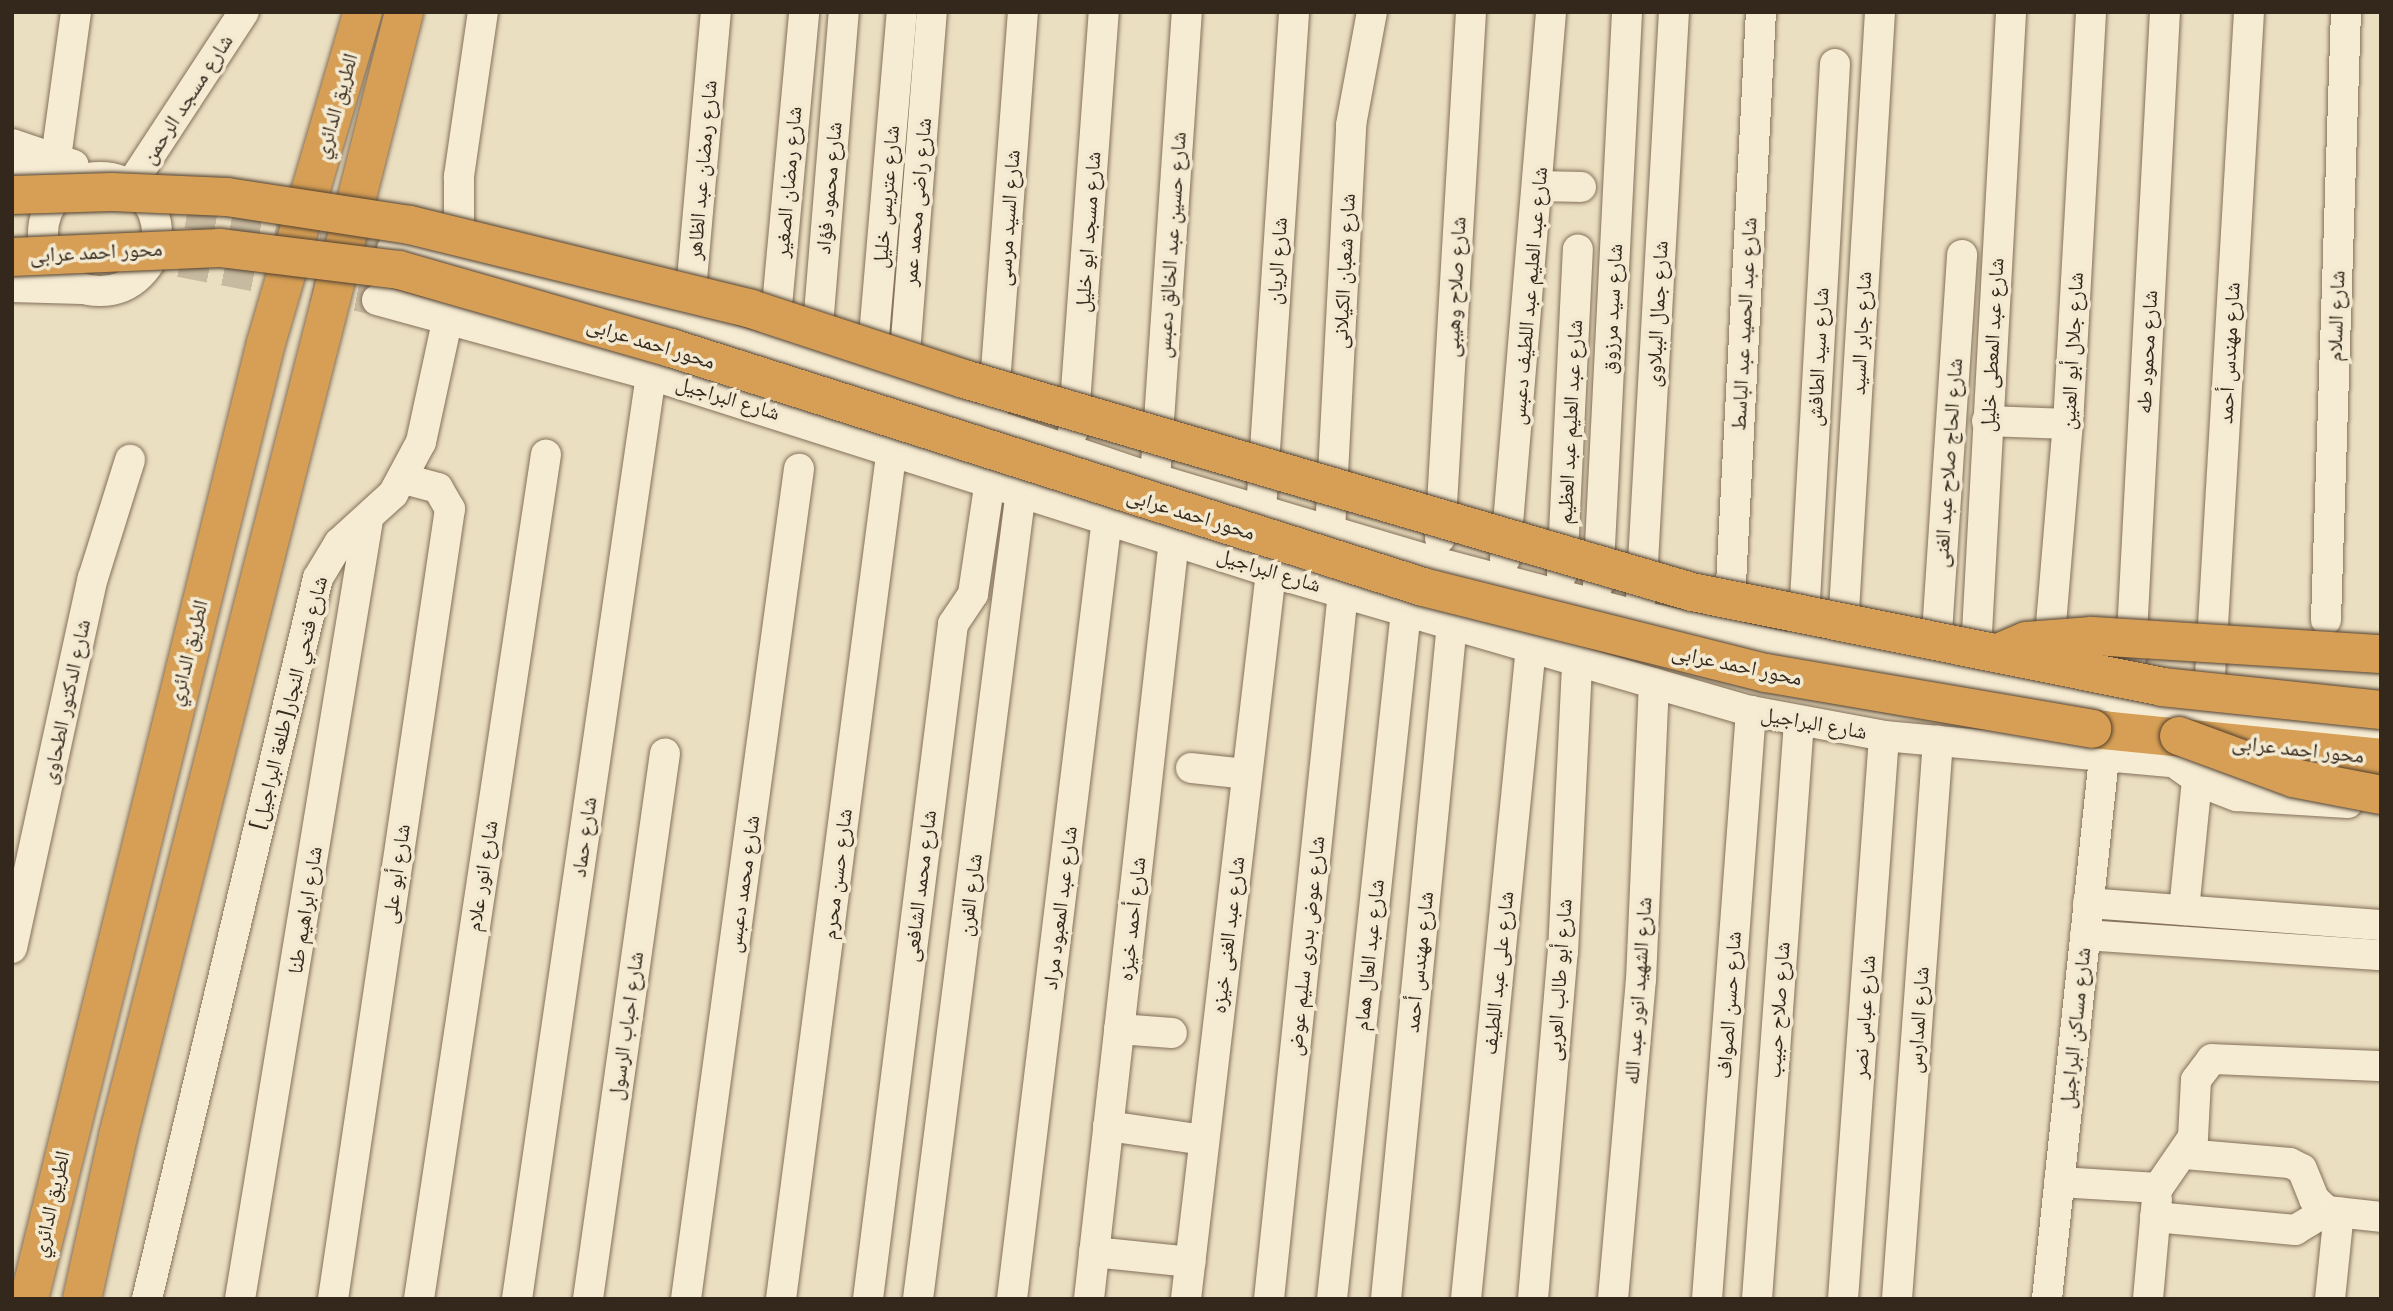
<!DOCTYPE html>
<html>
<head>
<meta charset="utf-8">
<style>
	body { margin:0 }
	#map { position:relative; width:2393px; height:1311px; overflow:hidden; background:#ebdfc1; font-family:Merriweather,"Noto Naskh Arabic",serif }
	div>[style] { position:absolute }
	.minor-tunnel>* { height:30px; margin-top:-15px; transform-origin:0; background:repeating-linear-gradient(90deg,#c6baa0 0 30px,transparent 0 45px) }
	.roads { filter:drop-shadow(0 0 2px #83705a) drop-shadow(0 0 2px #83705a) }
	.minor>* { height:30px; margin:-15px; padding:0 15px; transform-origin:15px; border-radius:15px; background:#f6ecd3 }
	.minor>.ring { margin:-15px; padding:0; box-sizing:content-box; background:none; border:30px solid #f6ecd3; border-radius:50% }
	.highway>* { height:38px; margin:-19px; padding:0 19px; transform-origin:19px; border-radius:19px; background:#d69f55 }
	.bridges { filter:drop-shadow(0 0 2px #513f2e) drop-shadow(0 0 2px #513f2e) }
	.highway-bridge>* { height:38px; margin:-19px; padding:0 19px; transform-origin:19px; border-radius:19px; background:#d69f55 }
	span { translate:-50% -50%; white-space:nowrap; text-align:center; line-height:1.15; -webkit-text-stroke:7px #f3e9d0; paint-order:stroke }
	.street-label { font-size:21px; color:#34281d }
	.frame { position:absolute; inset:0; border:14px solid #34281d; pointer-events:none }
</style>
</head>
<body>
<div id="map">
	<div class="minor-tunnel">
		<i style="left:187px;top:213px;width:208px;rotate:10deg"></i>
		<i style="left:180px;top:262px;width:201px;rotate:10.9deg"></i>
	</div>
	<div class="roads">
		<div class="minor">
			<i style="left:12px;top:144px;width:65px;rotate:18.7deg"></i>
			<i style="left:56px;top:158px;width:147px;rotate:-82.2deg"></i>
			<i style="left:12px;top:170px;width:59px;rotate:16.6deg"></i>
			<i class="ring" style="left:43px;top:177px;width:84px;height:84px"></i>
			<i style="left:130px;top:186px;width:208px;rotate:-56.8deg"></i>
			<i style="left:1540px;top:186px;width:41px;rotate:1.4deg"></i>
			<i style="left:392px;top:249px;width:199px;rotate:14deg"></i>
			<i style="left:585px;top:297px;width:240px;rotate:16.2deg"></i>
			<i style="left:815px;top:364px;width:359px;rotate:18.7deg"></i>
			<i style="left:1155px;top:479px;width:296px;rotate:16.5deg"></i>
			<i style="left:1439px;top:563px;width:208px;rotate:14.8deg"></i>
			<i style="left:1640px;top:616px;width:166px;rotate:11.9deg"></i>
			<i style="left:1802px;top:650px;width:586px;rotate:8.64deg"></i>
			<i style="left:12px;top:287px;width:70px;rotate:1.6deg"></i>
			<i style="left:377px;top:300px;width:284px;rotate:15.3deg"></i>
			<i style="left:651px;top:375px;width:651px;rotate:17.63deg"></i>
			<i style="left:1271px;top:572px;width:500px;rotate:16.2deg"></i>
			<i style="left:1751px;top:711px;width:135px;rotate:10.6deg"></i>
			<i style="left:1884px;top:736px;width:362px;rotate:5.2deg"></i>
			<i style="left:689px;top:313px;width:302px;rotate:-84.9deg"></i>
			<i style="left:774px;top:338px;width:327px;rotate:-84.7deg"></i>
			<i style="left:816px;top:350px;width:339px;rotate:-85.3deg"></i>
			<i style="left:871px;top:371px;width:360px;rotate:-85.1deg"></i>
			<i style="left:903px;top:378px;width:367px;rotate:-85.5deg"></i>
			<i style="left:993px;top:410px;width:399px;rotate:-85.7deg"></i>
			<i style="left:1987px;top:421px;width:81px;rotate:2.1deg"></i>
			<i style="left:1073px;top:431px;width:420px;rotate:-85.8deg"></i>
			<i style="left:1155px;top:479px;width:468px;rotate:-86.1deg"></i>
			<i style="left:1261px;top:510px;width:499px;rotate:-86.2deg"></i>
			<i style="left:1330px;top:531px;width:407px;rotate:-87deg"></i>
			<i style="left:1351px;top:125px;width:115px;rotate:-79.5deg"></i>
			<i style="left:1440px;top:538px;width:527px;rotate:-86.63deg"></i>
			<i style="left:1505px;top:559px;width:549px;rotate:-85.19deg"></i>
			<i style="left:1562px;top:574px;width:325px;rotate:-87.2deg"></i>
			<i style="left:1598px;top:585px;width:574px;rotate:-87.1deg"></i>
			<i style="left:1641px;top:598px;width:587px;rotate:-86.78deg"></i>
			<i style="left:2326px;top:620px;width:608px;rotate:-88.12deg"></i>
			<i style="left:1729px;top:622px;width:611px;rotate:-87deg"></i>
			<i style="left:1803px;top:636px;width:573px;rotate:-86.8deg"></i>
			<i style="left:1842px;top:644px;width:633px;rotate:-86.56deg"></i>
			<i style="left:2048px;top:660px;width:237px;rotate:-85.2deg"></i>
			<i style="left:2068px;top:424px;width:413px;rotate:-86.8deg"></i>
			<i style="left:1935px;top:663px;width:409px;rotate:-86.2deg"></i>
			<i style="left:1975px;top:669px;width:658px;rotate:-86.86deg"></i>
			<i style="left:2129px;top:691px;width:680px;rotate:-86.97deg"></i>
			<i style="left:2209px;top:693px;width:682px;rotate:-86.64deg"></i>
			<i style="left:2179px;top:766px;width:32px;rotate:35deg"></i>
			<i style="left:2205px;top:784px;width:34px;rotate:21deg"></i>
			<i style="left:2237px;top:796px;width:111px;rotate:3.6deg"></i>
			<i style="left:1191px;top:768px;width:56px;rotate:6.1deg"></i>
			<i style="left:2088px;top:903px;width:294px;rotate:4.3deg"></i>
			<i style="left:2184px;top:910px;width:131px;rotate:-84.3deg"></i>
			<i style="left:2085px;top:935px;width:297px;rotate:3.9deg"></i>
			<i style="left:12px;top:948px;width:379px;rotate:-77.7deg"></i>
			<i style="left:93px;top:578px;width:124px;rotate:-72.6deg"></i>
			<i style="left:1119px;top:1029px;width:53px;rotate:4.3deg"></i>
			<i style="left:1108px;top:1126px;width:97px;rotate:8.3deg"></i>
			<i style="left:2185px;top:1154px;width:105px;rotate:4.9deg"></i>
			<i style="left:2290px;top:1163px;width:13px;rotate:27deg"></i>
			<i style="left:2302px;top:1169px;width:32px;rotate:68deg"></i>
			<i style="left:2314px;top:1199px;width:18px;rotate:43deg"></i>
			<i style="left:2327px;top:1211px;width:54px;rotate:6.3deg"></i>
			<i style="left:2059px;top:1182px;width:99px;rotate:3.5deg"></i>
			<i style="left:2158px;top:1188px;width:62px;rotate:-55.5deg"></i>
			<i style="left:2193px;top:1137px;width:57px;rotate:-87deg"></i>
			<i style="left:2196px;top:1080px;width:26px;rotate:-53deg"></i>
			<i style="left:2212px;top:1059px;width:169px;rotate:2.4deg"></i>
			<i style="left:2155px;top:1217px;width:141px;rotate:5.3deg"></i>
			<i style="left:2295px;top:1230px;width:37px;rotate:-31deg"></i>
			<i style="left:1094px;top:1252px;width:97px;rotate:5.9deg"></i>
			<i style="left:147px;top:1299px;width:741px;rotate:-76.66deg"></i>
			<i style="left:318px;top:578px;width:41px;rotate:-59deg"></i>
			<i style="left:339px;top:543px;width:73px;rotate:-42.2deg"></i>
			<i style="left:393px;top:494px;width:59px;rotate:-61.7deg"></i>
			<i style="left:421px;top:442px;width:180px;rotate:-77.8deg"></i>
			<i style="left:459px;top:266px;width:90px;rotate:-90deg"></i>
			<i style="left:459px;top:176px;width:166px;rotate:-81.7deg"></i>
			<i style="left:240px;top:1299px;width:789px;rotate:-80.67deg"></i>
			<i style="left:333px;top:1299px;width:799px;rotate:-81.58deg"></i>
			<i style="left:450px;top:509px;width:24px;rotate:-120deg"></i>
			<i style="left:438px;top:488px;width:35px;rotate:-165deg"></i>
			<i style="left:419px;top:1299px;width:854px;rotate:-81.45deg"></i>
			<i style="left:517px;top:1299px;width:934px;rotate:-81.75deg"></i>
			<i style="left:588px;top:1299px;width:551px;rotate:-81.97deg"></i>
			<i style="left:686px;top:1299px;width:838px;rotate:-82.25deg"></i>
			<i style="left:781px;top:1299px;width:858px;rotate:-82.57deg"></i>
			<i style="left:868px;top:1299px;width:680px;rotate:-82.82deg"></i>
			<i style="left:953px;top:624px;width:36px;rotate:-56deg"></i>
			<i style="left:973px;top:594px;width:115px;rotate:-81.5deg"></i>
			<i style="left:918px;top:1299px;width:816px;rotate:-82.74deg"></i>
			<i style="left:1012px;top:1299px;width:787px;rotate:-83.06deg"></i>
			<i style="left:1089px;top:1299px;width:764px;rotate:-83.61deg"></i>
			<i style="left:1186px;top:1299px;width:732px;rotate:-83.33deg"></i>
			<i style="left:1269px;top:1299px;width:710px;rotate:-84.02deg"></i>
			<i style="left:1332px;top:1299px;width:692px;rotate:-83.86deg"></i>
			<i style="left:1386px;top:1299px;width:678px;rotate:-84.42deg"></i>
			<i style="left:1466px;top:1299px;width:655px;rotate:-84.31deg"></i>
			<i style="left:1533px;top:1299px;width:348px;rotate:-85.1deg"></i>
			<i style="left:1563px;top:952px;width:291px;rotate:-87.2deg"></i>
			<i style="left:1613px;top:1299px;width:320px;rotate:-85deg"></i>
			<i style="left:1641px;top:980px;width:297px;rotate:-87.5deg"></i>
			<i style="left:1707px;top:1299px;width:590px;rotate:-85.72deg"></i>
			<i style="left:1757px;top:1299px;width:579px;rotate:-85.84deg"></i>
			<i style="left:1843px;top:1299px;width:564px;rotate:-85.83deg"></i>
			<i style="left:1897px;top:1299px;width:560px;rotate:-85.8deg"></i>
			<i style="left:2047px;top:1299px;width:544px;rotate:-83.99deg"></i>
			<i style="left:2148px;top:1299px;width:101px;rotate:-84.9deg"></i>
			<i style="left:2330px;top:1299px;width:87px;rotate:-84.1deg"></i>
		</div>
		<div class="highway">
			<i style="left:2092px;top:729px;width:290px;rotate:5.7deg"></i>
			<i style="left:29px;top:1299px;width:985px;rotate:-76.08deg"></i>
			<i style="left:266px;top:343px;width:345px;rotate:-73.7deg"></i>
			<i style="left:82px;top:1299px;width:167px;rotate:-77.5deg"></i>
			<i style="left:118px;top:1136px;width:1160px;rotate:-75.72deg"></i>
		</div>
	</div>
	<div class="bridges">
		<div class="highway-bridge">
			<i style="left:12px;top:195px;width:100px;rotate:-1.7deg"></i>
			<i style="left:112px;top:192px;width:115px;rotate:2.5deg"></i>
			<i style="left:227px;top:197px;width:185px;rotate:8.7deg"></i>
			<i style="left:410px;top:225px;width:351px;rotate:13.8deg"></i>
			<i style="left:751px;top:309px;width:224px;rotate:18.2deg"></i>
			<i style="left:964px;top:379px;width:759px;rotate:16.31deg"></i>
			<i style="left:1692px;top:592px;width:480px;rotate:11.4deg"></i>
			<i style="left:2162px;top:687px;width:220px;rotate:6deg"></i>
			<i style="left:12px;top:257px;width:208px;rotate:-2.5deg"></i>
			<i style="left:220px;top:248px;width:180px;rotate:7deg"></i>
			<i style="left:399px;top:270px;width:283px;rotate:16deg"></i>
			<i style="left:671px;top:348px;width:789px;rotate:17.63deg"></i>
			<i style="left:1423px;top:587px;width:354px;rotate:14.1deg"></i>
			<i style="left:1766px;top:673px;width:331px;rotate:9.7deg"></i>
			<i style="left:1998px;top:653px;width:30px;rotate:-23deg"></i>
			<i style="left:2026px;top:641px;width:66px;rotate:-4.3deg"></i>
			<i style="left:2092px;top:636px;width:290px;rotate:3.6deg"></i>
			<i style="left:2179px;top:736px;width:121px;rotate:20.2deg"></i>
			<i style="left:2293px;top:778px;width:90px;rotate:10.9deg"></i>
		</div>
	</div>
	<div class="street-label">
		<span style="left:187px;top:99px;rotate:-57deg">شارع مسجد الرحمن</span>
		<span style="left:336px;top:106px;rotate:-74deg">الطريق الدائري</span>
		<span style="left:702px;top:170px;rotate:-85deg">شارع رمضان عبد الظاهر</span>
		<span style="left:788px;top:182px;rotate:-85deg">شارع رمضان الصغير</span>
		<span style="left:829px;top:188px;rotate:-85deg">شارع محمود فؤاد</span>
		<span style="left:886px;top:197px;rotate:-85deg">شارع عتريس خليل</span>
		<span style="left:917px;top:202px;rotate:-85deg">شارع راضى محمد عمر</span>
		<span style="left:1008px;top:218px;rotate:-86deg">شارع السيد مرسى</span>
		<span style="left:1088px;top:232px;rotate:-86deg">شارع مسجد ابو خليل</span>
		<span style="left:1171px;top:245px;rotate:-86deg">شارع حسين عبد الخالق دعبس</span>
		<span style="left:96px;top:252px;rotate:-3deg">محور احمد عرابى</span>
		<span style="left:1277px;top:261px;rotate:-86deg">شارع الريان</span>
		<span style="left:1344px;top:271px;rotate:-87deg">شارع شعبان الكيلانى</span>
		<span style="left:1455px;top:287px;rotate:-87deg">شارع صلاح وهيبى</span>
		<span style="left:1529px;top:296px;rotate:-85deg">شارع عبد العليم عبد اللطيف دعبس</span>
		<span style="left:1612px;top:309px;rotate:-87deg">شارع سيد مرزوق</span>
		<span style="left:1657px;top:314px;rotate:-87deg">شارع جمال الببلاوى</span>
		<span style="left:2336px;top:316px;rotate:-88deg">شارع السلام</span>
		<span style="left:1744px;top:324px;rotate:-87deg">شارع عبد الحميد عبد الباسط</span>
		<span style="left:1861px;top:333px;rotate:-87deg">شارع جابر السيد</span>
		<span style="left:651px;top:343px;rotate:17deg">محور احمد عرابى</span>
		<span style="left:1992px;top:345px;rotate:-87deg">شارع عبد المعطى خليل</span>
		<span style="left:2072px;top:351px;rotate:-87deg">شارع جلال أبو العنين</span>
		<span style="left:2147px;top:352px;rotate:-87deg">شارع محمود طه</span>
		<span style="left:2229px;top:353px;rotate:-87deg">شارع مهندس أحمد</span>
		<span style="left:1818px;top:357px;rotate:-87deg">شارع سيد الطافش</span>
		<span style="left:728px;top:398px;rotate:17deg">شارع البراجيل</span>
		<span style="left:1570px;top:422px;rotate:-87deg">شارع عبد العليم عبد العظيم</span>
		<span style="left:1948px;top:463px;rotate:-86deg">شارع الحاج صلاح عبد الغنى</span>
		<span style="left:1191px;top:514px;rotate:17deg">محور احمد عرابى</span>
		<span style="left:1269px;top:570px;rotate:17deg">شارع البراجيل</span>
		<span style="left:188px;top:653px;rotate:-76deg">الطريق الدائري</span>
		<span style="left:1737px;top:665px;rotate:12deg">محور احمد عرابى</span>
		<span style="left:66px;top:702px;rotate:-78deg">شارع الدكتور الطحاوى</span>
		<span style="left:289px;top:703px;rotate:-76deg">شارع فتحي النجار[طلعة البراجيل]</span>
		<span style="left:1814px;top:723px;rotate:10deg">شارع البراجيل</span>
		<span style="left:2298px;top:749px;rotate:6deg">محور احمد عرابى</span>
		<span style="left:584px;top:837px;rotate:-82deg">شارع حماد</span>
		<span style="left:396px;top:874px;rotate:-82deg">شارع أبو على</span>
		<span style="left:837px;top:874px;rotate:-83deg">شارع حسن محرم</span>
		<span style="left:482px;top:876px;rotate:-81deg">شارع انور علام</span>
		<span style="left:743px;top:884px;rotate:-82deg">شارع محمد دعبس</span>
		<span style="left:920px;top:886px;rotate:-83deg">شارع محمد الشافعى</span>
		<span style="left:970px;top:895px;rotate:-83deg">شارع الفرن</span>
		<span style="left:1060px;top:908px;rotate:-83deg">شارع عبد المعبود مراد</span>
		<span style="left:305px;top:910px;rotate:-81deg">شارع ابراهيم طنا</span>
		<span style="left:1132px;top:919px;rotate:-84deg">شارع أحمد خيزه</span>
		<span style="left:1228px;top:935px;rotate:-83deg">شارع عبد الغنى خيزه</span>
		<span style="left:1306px;top:946px;rotate:-84deg">شارع عوض بدرى سليم عوض</span>
		<span style="left:1369px;top:955px;rotate:-84deg">شارع عبد العال همام</span>
		<span style="left:1419px;top:962px;rotate:-84deg">شارع مهندس أحمد</span>
		<span style="left:1498px;top:973px;rotate:-84deg">شارع على عبد اللطيف</span>
		<span style="left:1559px;top:980px;rotate:-86deg">شارع أبو طالب العربى</span>
		<span style="left:1638px;top:991px;rotate:-86deg">شارع الشهيد انور عبد الله</span>
		<span style="left:1729px;top:1005px;rotate:-86deg">شارع حسن الصواف</span>
		<span style="left:1778px;top:1010px;rotate:-86deg">شارع صلاح حبيب</span>
		<span style="left:1864px;top:1017px;rotate:-86deg">شارع عباس نصر</span>
		<span style="left:1918px;top:1020px;rotate:-86deg">شارع المدارس</span>
		<span style="left:626px;top:1026px;rotate:-82deg">شارع احباب الرسول</span>
		<span style="left:2075px;top:1028px;rotate:-84deg">شارع مساكن البراجيل</span>
		<span style="left:51px;top:1204px;rotate:-77deg">الطريق الدائري</span>
	</div>
	<div class="frame"></div>
</div>
</body>
</html>
